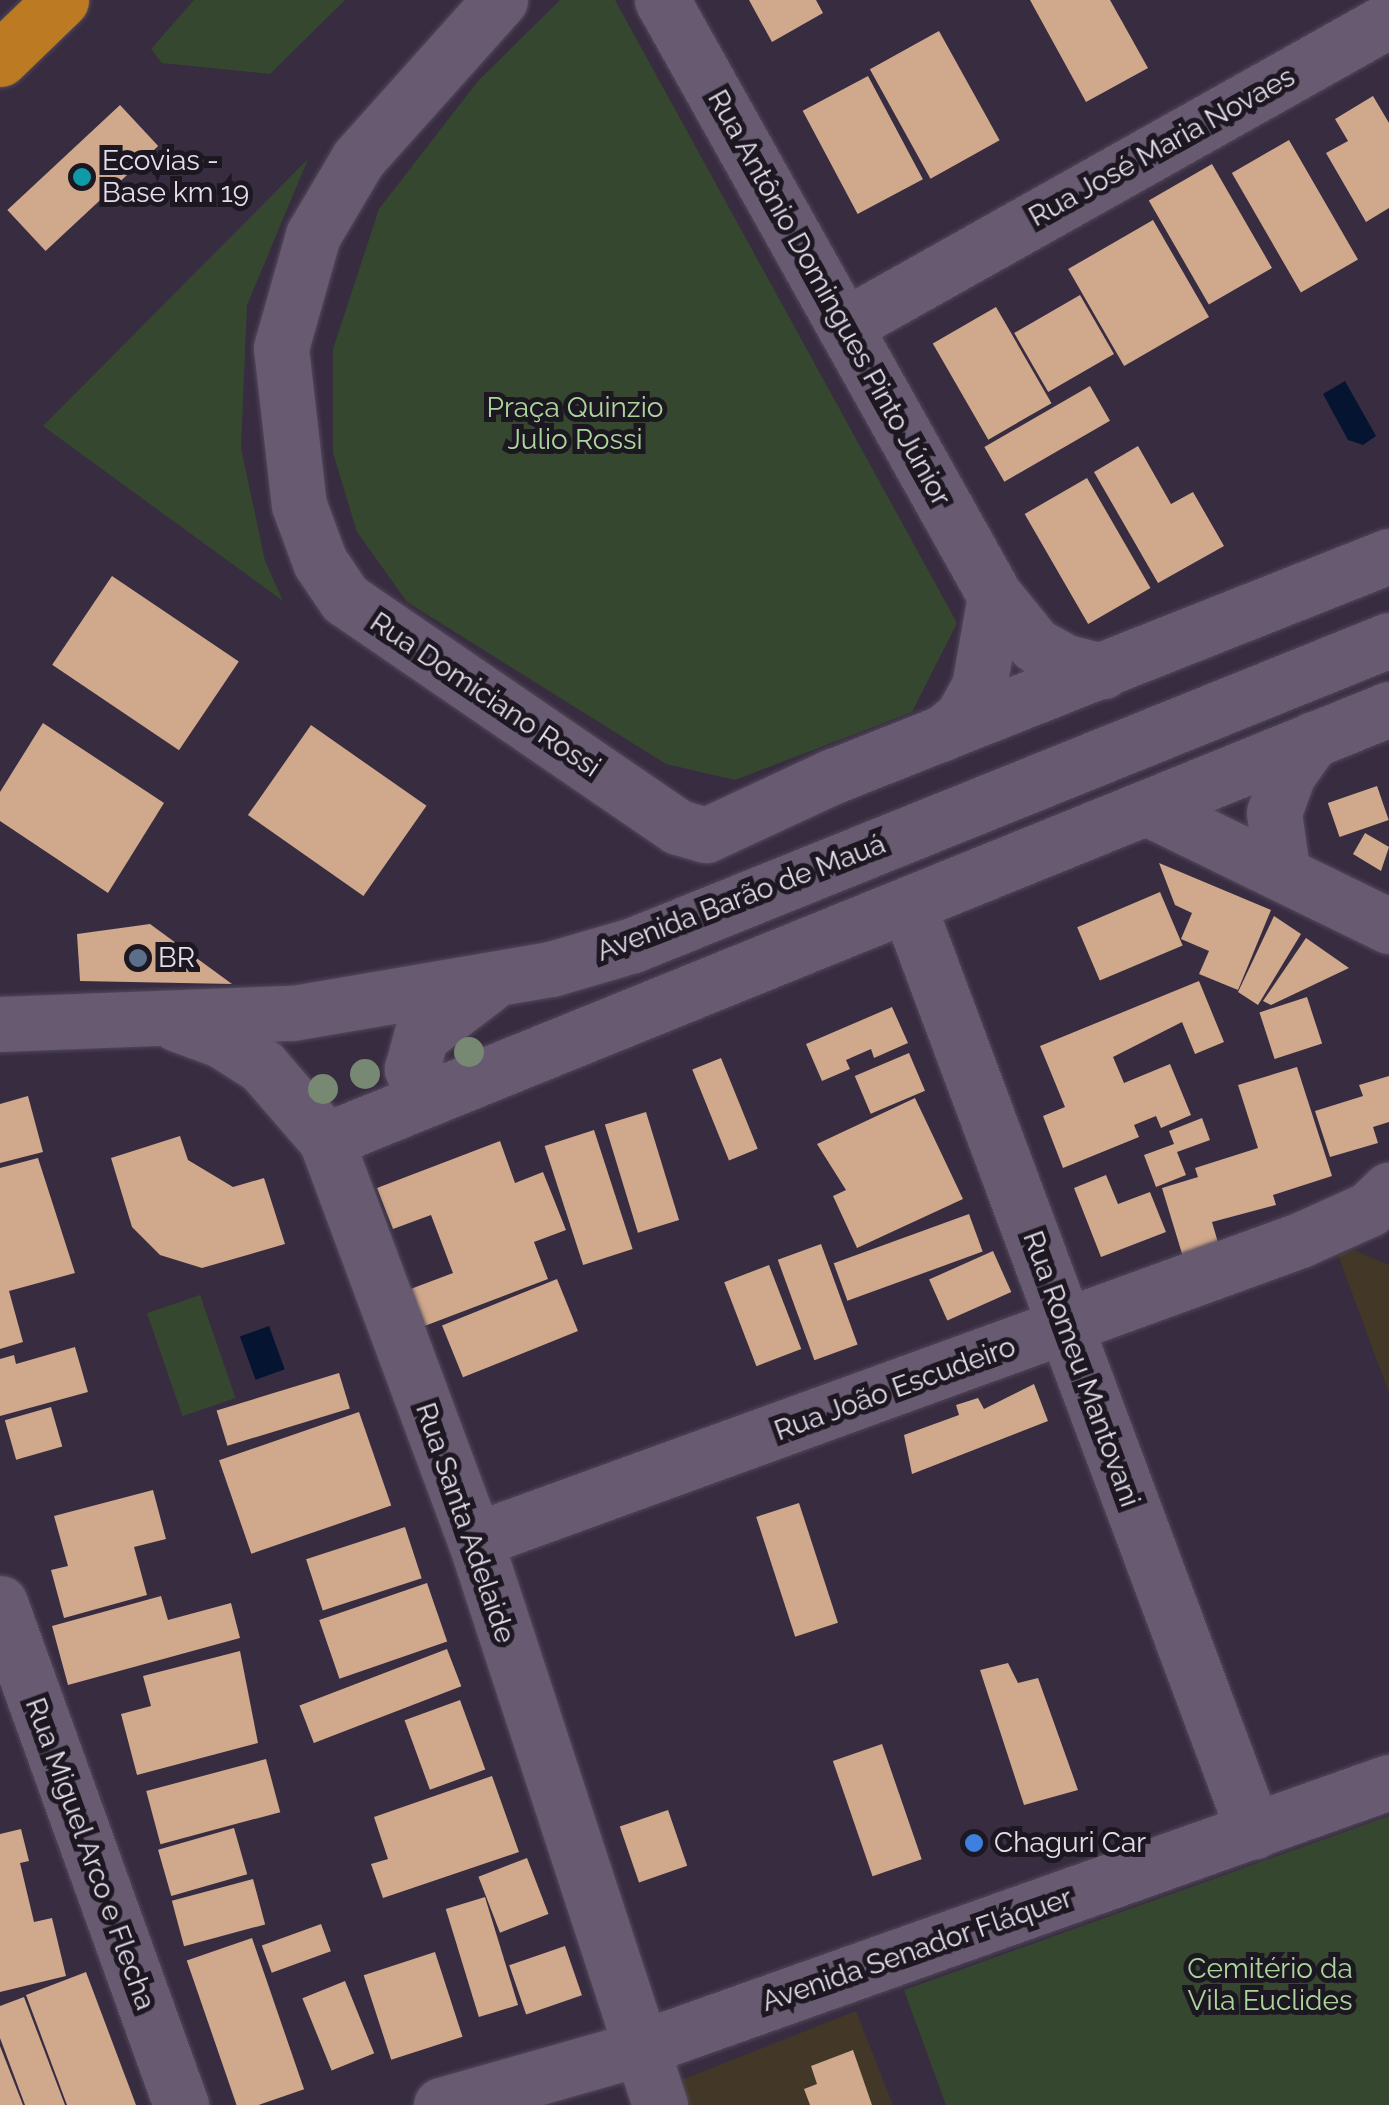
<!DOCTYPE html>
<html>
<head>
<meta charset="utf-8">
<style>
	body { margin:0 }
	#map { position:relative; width:1389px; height:2105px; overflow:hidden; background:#382c41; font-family:Raleway,sans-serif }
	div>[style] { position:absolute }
	.education>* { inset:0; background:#433728 }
	.green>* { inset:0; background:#36472f; transform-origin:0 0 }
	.water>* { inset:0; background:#051531; transform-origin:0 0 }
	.building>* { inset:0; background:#d0a88c; transform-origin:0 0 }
	.roads { filter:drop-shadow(0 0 2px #52495a) drop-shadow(0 0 2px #52495a) }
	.minor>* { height:55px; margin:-27.5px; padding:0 27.5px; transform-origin:27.5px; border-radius:27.5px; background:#675a71 }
	.highway>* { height:55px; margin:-27.5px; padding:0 27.5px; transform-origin:27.5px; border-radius:27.5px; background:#bc7b23 }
	.trees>* { width:30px; height:30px; margin:-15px; border-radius:50%; background:#778972 }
	.dots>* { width:28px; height:28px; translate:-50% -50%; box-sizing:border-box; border:5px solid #1c1721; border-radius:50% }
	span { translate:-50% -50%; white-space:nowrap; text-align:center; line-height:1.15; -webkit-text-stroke:10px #1c1721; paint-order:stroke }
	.street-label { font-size:28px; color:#e5deeb }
	.poi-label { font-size:28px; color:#e5deeb }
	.left { translate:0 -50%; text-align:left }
	.park-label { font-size:28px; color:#abd59b }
</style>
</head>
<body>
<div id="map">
	<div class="education">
		<i style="clip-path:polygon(1354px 1250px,1389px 1265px,1389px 1393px,1338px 1255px)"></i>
		<i style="clip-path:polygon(856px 2011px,893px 2105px,682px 2105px,674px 2083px)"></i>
	</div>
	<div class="green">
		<i style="clip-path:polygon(194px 0,345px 0,270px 74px,162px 63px,151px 49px)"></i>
		<i style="clip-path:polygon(560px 0,615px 0,957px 623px,912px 712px,735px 780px,666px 764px,407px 602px,357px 532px,333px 453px,333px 349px,379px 209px,478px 81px)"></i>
		<i style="clip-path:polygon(308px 159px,247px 305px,241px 448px,265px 561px,283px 601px,43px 426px)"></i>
		<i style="left:200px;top:1295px;width:109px;height:56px;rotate:71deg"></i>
		<i style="clip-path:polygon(1389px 1816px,1389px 2105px,946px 2105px,904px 1990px)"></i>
	</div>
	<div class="water">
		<i style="clip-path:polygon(1345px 381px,1376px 436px,1363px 445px,1348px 440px,1323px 394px)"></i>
		<i style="left:269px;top:1326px;width:46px;height:31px;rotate:70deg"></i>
	</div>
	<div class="building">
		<i style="clip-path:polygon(749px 0,816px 0,823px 13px,772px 42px)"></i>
		<i style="clip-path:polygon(1030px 0,1110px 0,1148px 68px,1086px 102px)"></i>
		<i style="left:939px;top:31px;width:125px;height:79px;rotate:61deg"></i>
		<i style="left:868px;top:76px;width:117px;height:74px;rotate:62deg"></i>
		<i style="clip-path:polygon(1373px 96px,1389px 123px,1389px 208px,1366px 222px,1326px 153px,1348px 141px,1335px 119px)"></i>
		<i style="left:120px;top:105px;width:56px;height:154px;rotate:47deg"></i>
		<i style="left:1289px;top:140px;width:138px;height:66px;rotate:60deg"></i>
		<i style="left:1212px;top:164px;width:120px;height:73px;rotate:60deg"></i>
		<i style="left:1153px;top:220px;width:112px;height:98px;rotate:60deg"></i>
		<i style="left:1080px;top:295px;width:68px;height:76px;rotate:60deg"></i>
		<i style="left:996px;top:307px;width:111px;height:73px;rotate:60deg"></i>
		<i style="left:1090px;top:386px;width:40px;height:122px;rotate:60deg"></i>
		<i style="clip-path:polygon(1138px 446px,1171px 504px,1193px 492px,1224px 546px,1158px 583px,1094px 472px)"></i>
		<i style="left:1087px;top:478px;width:127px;height:72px;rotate:60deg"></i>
		<i style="left:112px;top:576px;width:153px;height:107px;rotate:34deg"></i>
		<i style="clip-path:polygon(43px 723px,164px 803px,108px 893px,0 821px,0 792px)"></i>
		<i style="left:311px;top:725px;width:141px;height:110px;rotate:35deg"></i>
		<i style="left:1377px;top:786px;width:36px;height:52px;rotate:71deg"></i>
		<i style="clip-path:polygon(1365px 833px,1389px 847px,1381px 871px,1353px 854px)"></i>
		<i style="clip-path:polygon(1159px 863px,1271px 910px,1238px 990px,1199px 974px,1209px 951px,1181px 939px,1192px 913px,1175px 905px)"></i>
		<i style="left:1160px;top:892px;width:58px;height:90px;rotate:67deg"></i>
		<i style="clip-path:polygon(1274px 916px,1301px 934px,1258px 1005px,1238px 992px)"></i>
		<i style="clip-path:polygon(150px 924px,232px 984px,80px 981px,77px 934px)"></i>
		<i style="clip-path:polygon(1306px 938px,1349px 968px,1271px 1005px,1263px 1001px)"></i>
		<i style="clip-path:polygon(1199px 981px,1224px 1042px,1195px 1054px,1182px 1022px,1113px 1057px,1124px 1083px,1170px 1064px,1191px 1115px,1161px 1128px,1156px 1116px,1134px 1125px,1139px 1137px,1063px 1168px,1043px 1116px,1065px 1107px,1040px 1046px)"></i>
		<i style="left:1307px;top:997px;width:49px;height:50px;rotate:72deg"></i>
		<i style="clip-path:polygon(892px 1007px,908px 1043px,874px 1058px,871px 1049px,846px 1060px,850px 1069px,822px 1081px,806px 1044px)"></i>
		<i style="left:909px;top:1053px;width:41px;height:59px;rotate:67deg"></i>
		<i style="left:721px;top:1058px;width:98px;height:31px;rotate:68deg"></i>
		<i style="clip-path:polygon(1297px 1067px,1332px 1176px,1273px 1195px,1276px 1205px,1212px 1222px,1219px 1246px,1183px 1257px,1162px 1188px,1198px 1177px,1195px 1168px,1258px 1148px,1238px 1085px)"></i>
		<i style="clip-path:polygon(1389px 1076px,1389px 1122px,1373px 1127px,1378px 1143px,1330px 1157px,1315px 1111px,1363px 1096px,1359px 1085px)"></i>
		<i style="clip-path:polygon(28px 1096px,43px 1152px,0 1163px,0 1104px)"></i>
		<i style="clip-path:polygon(915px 1098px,963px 1199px,857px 1248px,833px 1196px,846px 1190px,817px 1144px)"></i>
		<i style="left:646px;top:1112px;width:113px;height:43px;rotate:73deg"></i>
		<i style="clip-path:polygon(1202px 1118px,1210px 1140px,1177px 1152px,1186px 1175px,1156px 1187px,1144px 1155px,1174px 1144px,1169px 1131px)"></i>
		<i style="left:594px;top:1130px;width:125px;height:52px;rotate:72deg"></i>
		<i style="clip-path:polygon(180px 1136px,188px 1160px,233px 1187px,264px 1178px,285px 1244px,202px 1268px,160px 1255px,132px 1227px,111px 1158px)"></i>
		<i style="clip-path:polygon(500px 1141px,515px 1183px,543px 1172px,566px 1230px,534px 1242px,548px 1279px,414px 1330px,400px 1293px,453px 1273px,431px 1215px,393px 1229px,377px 1188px)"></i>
		<i style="clip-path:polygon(38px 1158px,75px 1273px,9px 1291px,23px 1342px,0 1349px,0 1168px)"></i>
		<i style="clip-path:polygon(1106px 1175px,1118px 1204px,1150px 1192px,1166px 1232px,1101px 1257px,1074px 1188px)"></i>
		<i style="left:969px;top:1214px;width:40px;height:144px;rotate:70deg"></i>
		<i style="left:821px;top:1244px;width:107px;height:46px;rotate:70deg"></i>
		<i style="left:993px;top:1251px;width:45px;height:70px;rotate:66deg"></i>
		<i style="left:769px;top:1265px;width:90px;height:48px;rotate:69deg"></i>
		<i style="left:557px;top:1279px;width:56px;height:124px;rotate:68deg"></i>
		<i style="clip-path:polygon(75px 1347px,88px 1392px,0 1416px,0 1359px,14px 1355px,16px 1364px)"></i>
		<i style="left:339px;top:1373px;width:37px;height:128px;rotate:73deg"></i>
		<i style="clip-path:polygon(1034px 1384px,1048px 1421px,912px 1474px,904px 1435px,959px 1415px,956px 1405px,978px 1398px,984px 1409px)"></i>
		<i style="left:51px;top:1407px;width:41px;height:48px;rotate:74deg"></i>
		<i style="left:359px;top:1412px;width:99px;height:148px;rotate:71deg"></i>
		<i style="clip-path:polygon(153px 1490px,166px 1539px,134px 1547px,147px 1595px,64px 1618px,51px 1570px,68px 1566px,54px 1516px)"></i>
		<i style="left:799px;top:1503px;width:126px;height:45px;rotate:72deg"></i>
		<i style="left:405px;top:1527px;width:54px;height:104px;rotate:72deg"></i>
		<i style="left:427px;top:1583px;width:62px;height:114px;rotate:71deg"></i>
		<i style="clip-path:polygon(161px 1596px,168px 1620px,231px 1603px,240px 1638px,68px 1685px,52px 1626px)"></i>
		<i style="left:447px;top:1649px;width:40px;height:158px;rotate:69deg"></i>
		<i style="clip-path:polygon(240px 1651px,258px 1743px,137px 1775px,121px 1714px,151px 1706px,143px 1676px)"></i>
		<i style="clip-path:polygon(1008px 1663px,1018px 1683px,1038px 1678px,1078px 1790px,1024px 1805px,980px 1670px)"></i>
		<i style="left:460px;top:1700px;width:74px;height:59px;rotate:70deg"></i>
		<i style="left:882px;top:1744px;width:122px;height:52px;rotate:71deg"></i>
		<i style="left:266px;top:1759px;width:55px;height:124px;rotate:75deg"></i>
		<i style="clip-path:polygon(492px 1776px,519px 1852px,383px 1898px,371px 1864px,388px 1859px,374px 1817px)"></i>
		<i style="left:668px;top:1810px;width:59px;height:51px;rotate:71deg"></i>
		<i style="left:234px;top:1828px;width:48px;height:79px;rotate:74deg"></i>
		<i style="clip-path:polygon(21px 1829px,29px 1861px,20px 1863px,34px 1922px,52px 1918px,66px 1976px,0 1992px,0 1834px)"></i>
		<i style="left:527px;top:1858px;width:60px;height:52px;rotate:69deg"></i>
		<i style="left:253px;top:1879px;width:47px;height:84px;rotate:75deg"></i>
		<i style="left:485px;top:1897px;width:113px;height:41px;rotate:73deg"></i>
		<i style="left:321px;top:1924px;width:29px;height:63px;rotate:70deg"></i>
		<i style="left:252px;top:1938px;width:160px;height:69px;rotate:71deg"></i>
		<i style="left:565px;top:1946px;width:52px;height:59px;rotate:71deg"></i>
		<i style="left:435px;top:1952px;width:89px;height:75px;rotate:72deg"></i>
		<i style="clip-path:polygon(86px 1972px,136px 2105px,67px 2105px,26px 1995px)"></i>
		<i style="left:345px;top:1981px;width:78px;height:46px;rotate:68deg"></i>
		<i style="clip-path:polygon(24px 1997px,65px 2105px,25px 2105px,0 2038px,0 2006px)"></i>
		<i style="clip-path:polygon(0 2046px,23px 2105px,0 2105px)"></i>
		<i style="clip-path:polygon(853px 2050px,872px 2105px,810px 2105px,804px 2089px,817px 2084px,811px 2066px)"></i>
	</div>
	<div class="roads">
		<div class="minor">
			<i style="left:500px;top:0;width:213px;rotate:131.8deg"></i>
			<i style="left:358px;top:159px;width:88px;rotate:120.6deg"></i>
			<i style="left:313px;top:235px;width:117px;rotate:105.8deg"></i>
			<i style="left:281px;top:348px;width:158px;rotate:83.5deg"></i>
			<i style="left:299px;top:505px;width:61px;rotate:69.8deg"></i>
			<i style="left:320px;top:562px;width:45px;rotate:56deg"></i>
			<i style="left:345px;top:599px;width:404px;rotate:34.4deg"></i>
			<i style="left:678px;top:827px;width:29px;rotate:16deg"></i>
			<i style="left:706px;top:835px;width:138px;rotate:-24.9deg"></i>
			<i style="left:831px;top:777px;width:600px;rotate:-21.61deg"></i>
			<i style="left:662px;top:0;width:683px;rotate:60.81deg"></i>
			<i style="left:995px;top:596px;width:63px;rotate:50.8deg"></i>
			<i style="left:1035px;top:645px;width:35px;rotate:29deg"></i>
			<i style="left:1066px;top:662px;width:38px;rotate:14deg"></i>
			<i style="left:844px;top:326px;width:625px;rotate:-29.31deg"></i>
			<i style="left:941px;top:734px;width:27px;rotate:-39deg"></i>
			<i style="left:962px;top:717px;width:35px;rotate:-61deg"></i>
			<i style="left:979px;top:686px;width:91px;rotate:-79.9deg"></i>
			<i style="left:1149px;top:809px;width:267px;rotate:26deg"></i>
			<i style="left:1282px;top:869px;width:57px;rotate:-98.1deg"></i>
			<i style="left:1274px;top:813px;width:41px;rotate:-70.3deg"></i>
			<i style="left:1288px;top:774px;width:43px;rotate:-54.5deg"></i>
			<i style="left:908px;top:905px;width:989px;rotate:69.53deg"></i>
			<i style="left:0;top:1024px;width:293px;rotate:-2.2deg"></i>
			<i style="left:293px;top:1013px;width:262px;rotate:-9.7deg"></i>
			<i style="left:551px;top:969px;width:85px;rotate:-16.3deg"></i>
			<i style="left:633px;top:945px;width:815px;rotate:-21.97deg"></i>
			<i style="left:177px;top:1024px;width:47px;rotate:20deg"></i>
			<i style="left:221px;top:1040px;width:49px;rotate:32.4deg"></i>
			<i style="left:262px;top:1066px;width:98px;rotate:49.1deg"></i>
			<i style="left:326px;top:1140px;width:427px;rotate:69.6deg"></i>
			<i style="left:475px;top:1540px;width:595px;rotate:71.87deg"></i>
			<i style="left:427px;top:1099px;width:34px;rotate:-117deg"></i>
			<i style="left:412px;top:1069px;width:34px;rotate:-75deg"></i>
			<i style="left:421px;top:1036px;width:83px;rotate:-37.1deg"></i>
			<i style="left:326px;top:1140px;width:1147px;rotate:-22.07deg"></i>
			<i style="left:475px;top:1540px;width:878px;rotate:-19.98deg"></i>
			<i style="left:1300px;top:1240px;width:76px;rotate:-24.2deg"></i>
			<i style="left:1369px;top:1209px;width:28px;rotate:-44deg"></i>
			<i style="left:0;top:1603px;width:534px;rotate:70.17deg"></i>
			<i style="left:441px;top:2105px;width:205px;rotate:-15.9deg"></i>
			<i style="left:638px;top:2049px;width:797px;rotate:-19.57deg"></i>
		</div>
		<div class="highway">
			<i style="left:0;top:59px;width:85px;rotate:-44deg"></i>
		</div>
	</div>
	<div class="trees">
		<i style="left:469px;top:1052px"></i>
		<i style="left:365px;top:1074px"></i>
		<i style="left:323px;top:1089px"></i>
	</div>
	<div class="dots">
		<i style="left:82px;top:177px;background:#0f9aa8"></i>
		<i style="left:138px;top:958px;background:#5c6f8a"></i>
		<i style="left:974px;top:1843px;background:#3f7fe0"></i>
	</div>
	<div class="street-label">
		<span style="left:1162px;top:147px;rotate:-29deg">Rua José Maria Novaes</span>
		<span style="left:829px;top:298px;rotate:61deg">Rua Antônio Domingues Pinto Júnior</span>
		<span style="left:485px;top:695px;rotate:34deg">Rua Domiciano Rossi</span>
		<span style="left:741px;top:898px;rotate:-21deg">Avenida Barão de Mauá</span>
		<span style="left:1081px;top:1369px;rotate:70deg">Rua Romeu Mantovani</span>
		<span style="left:895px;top:1389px;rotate:-20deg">Rua João Escudeiro</span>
		<span style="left:465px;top:1523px;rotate:71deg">Rua Santa Adelaide</span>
		<span style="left:90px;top:1854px;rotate:70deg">Rua Miguel Arco e Flecha</span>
		<span style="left:917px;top:1950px;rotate:-19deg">Avenida Senador Fláquer</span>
	</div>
	<div class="poi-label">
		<span class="left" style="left:102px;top:177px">Ecovias -<br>Base km 19</span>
		<span class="left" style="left:158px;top:958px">BR</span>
		<span class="left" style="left:994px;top:1843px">Chaguri Car</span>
	</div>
	<div class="park-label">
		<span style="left:575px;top:424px">Praça Quinzio<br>Julio Rossi</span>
		<span style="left:1270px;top:1985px">Cemitério da<br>Vila Euclides</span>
	</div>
</div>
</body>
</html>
